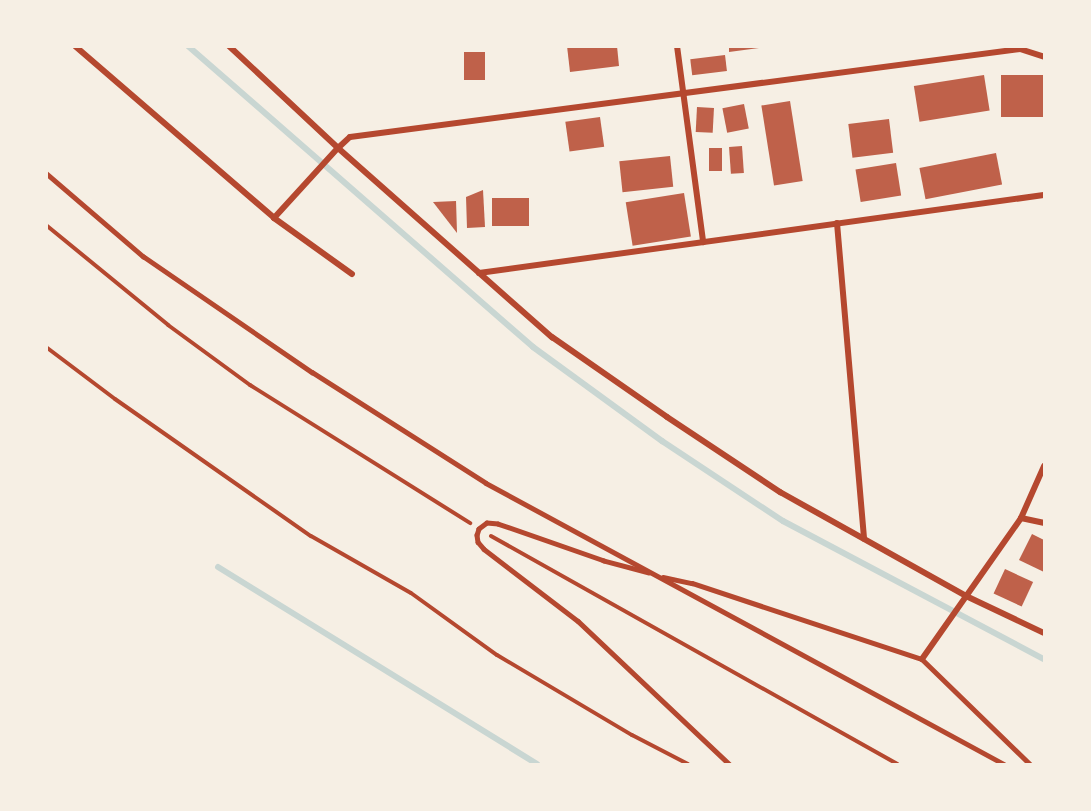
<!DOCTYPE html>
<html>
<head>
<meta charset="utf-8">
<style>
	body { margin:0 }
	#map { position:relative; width:1091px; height:811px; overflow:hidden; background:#f6efe4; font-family:"Open Sans",sans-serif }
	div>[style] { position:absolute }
	.stream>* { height:6px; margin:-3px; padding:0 3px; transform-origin:3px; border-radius:3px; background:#c9d6d2 }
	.building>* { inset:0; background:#bf614a; transform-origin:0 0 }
	.path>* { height:4px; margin:-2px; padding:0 2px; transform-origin:2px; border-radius:2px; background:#b5482f }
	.service>* { height:4.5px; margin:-2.25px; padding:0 2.25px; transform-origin:2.25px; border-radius:2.25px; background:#b5482f }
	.minor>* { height:6px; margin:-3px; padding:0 3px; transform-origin:3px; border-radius:3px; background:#b5482f }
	span { translate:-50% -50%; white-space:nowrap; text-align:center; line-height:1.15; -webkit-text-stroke:6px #f6efe4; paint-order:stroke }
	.frame { position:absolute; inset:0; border:48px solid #f6efe4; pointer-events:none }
</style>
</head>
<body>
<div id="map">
	<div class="stream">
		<i style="left:188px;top:46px;width:458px;rotate:41.1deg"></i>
		<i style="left:533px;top:347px;width:160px;rotate:36.1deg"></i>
		<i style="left:662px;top:441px;width:145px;rotate:33.5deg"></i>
		<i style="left:783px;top:521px;width:295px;rotate:27.9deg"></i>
		<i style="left:218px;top:567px;width:375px;rotate:31.7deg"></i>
	</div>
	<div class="building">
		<i style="clip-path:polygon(567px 46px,617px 46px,619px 66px,570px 72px)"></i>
		<i style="clip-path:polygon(729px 46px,759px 46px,759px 48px,729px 52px)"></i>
		<i style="left:464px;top:52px;width:21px;height:28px"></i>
		<i style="left:725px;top:55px;width:16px;height:35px;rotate:83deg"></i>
		<i style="left:984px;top:75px;width:36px;height:71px;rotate:81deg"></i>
		<i style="left:1044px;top:75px;width:42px;height:43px;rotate:90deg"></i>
		<i style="left:790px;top:101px;width:81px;height:29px;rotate:81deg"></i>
		<i style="left:744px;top:104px;width:25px;height:22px;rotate:79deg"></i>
		<i style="left:697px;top:107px;width:17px;height:25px;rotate:3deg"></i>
		<i style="left:600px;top:117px;width:30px;height:35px;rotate:82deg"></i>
		<i style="left:889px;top:119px;width:34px;height:41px;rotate:83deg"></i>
		<i style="left:742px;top:146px;width:27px;height:13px;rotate:86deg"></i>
		<i style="left:709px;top:148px;width:13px;height:23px"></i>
		<i style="left:996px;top:153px;width:32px;height:78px;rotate:79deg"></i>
		<i style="left:670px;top:156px;width:31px;height:51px;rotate:84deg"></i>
		<i style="left:896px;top:163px;width:33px;height:41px;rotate:81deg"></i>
		<i style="clip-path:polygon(483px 190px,485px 227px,467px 228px,466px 197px)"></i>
		<i style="left:684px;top:193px;width:44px;height:59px;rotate:81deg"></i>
		<i style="left:529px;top:198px;width:28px;height:37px;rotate:90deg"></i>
		<i style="clip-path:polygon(456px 201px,457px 233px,433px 202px)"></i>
		<i style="clip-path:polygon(1032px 534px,1044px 540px,1044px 572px,1019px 560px)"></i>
		<i style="left:1005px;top:569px;width:31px;height:27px;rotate:25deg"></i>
	</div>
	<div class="path">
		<i style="left:46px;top:225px;width:158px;rotate:39.3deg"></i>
		<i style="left:168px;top:325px;width:102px;rotate:36.2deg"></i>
		<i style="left:250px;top:385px;width:260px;rotate:32.1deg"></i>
		<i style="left:46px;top:347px;width:86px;rotate:37deg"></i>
		<i style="left:115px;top:399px;width:239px;rotate:35deg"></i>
		<i style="left:311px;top:536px;width:115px;rotate:29.7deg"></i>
		<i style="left:411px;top:593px;width:106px;rotate:35.8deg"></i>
		<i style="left:497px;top:655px;width:157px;rotate:30.7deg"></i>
		<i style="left:632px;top:735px;width:63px;rotate:27.4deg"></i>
		<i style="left:491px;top:536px;width:466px;rotate:29.3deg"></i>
	</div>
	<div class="service">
		<i style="left:46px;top:173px;width:128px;rotate:40.6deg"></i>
		<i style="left:143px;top:256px;width:205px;rotate:34.5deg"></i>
		<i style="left:312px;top:372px;width:206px;rotate:32.5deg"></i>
		<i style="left:486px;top:483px;width:589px;rotate:28.48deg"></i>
		<i style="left:649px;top:573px;width:47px;rotate:-165.1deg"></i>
		<i style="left:604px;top:561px;width:112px;rotate:-160.8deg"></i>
		<i style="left:498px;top:524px;width:11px;rotate:-175deg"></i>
		<i style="left:487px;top:523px;width:10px;rotate:143deg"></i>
		<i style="left:479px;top:529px;width:6px;rotate:108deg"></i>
		<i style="left:477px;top:535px;width:7px;rotate:82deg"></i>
		<i style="left:478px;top:542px;width:9px;rotate:49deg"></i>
		<i style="left:484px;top:549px;width:118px;rotate:37.5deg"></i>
		<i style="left:578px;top:621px;width:208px;rotate:43.4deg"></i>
		<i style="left:663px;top:577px;width:30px;rotate:12deg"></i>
		<i style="left:692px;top:583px;width:242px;rotate:18.3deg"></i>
		<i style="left:922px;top:659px;width:151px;rotate:44.2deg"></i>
	</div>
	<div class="minor">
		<i style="left:75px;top:46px;width:263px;rotate:40.8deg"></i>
		<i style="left:274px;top:218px;width:96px;rotate:35.7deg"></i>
		<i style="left:229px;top:46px;width:149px;rotate:43.1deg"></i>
		<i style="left:338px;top:148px;width:16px;rotate:-43deg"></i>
		<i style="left:350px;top:137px;width:676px;rotate:-7.48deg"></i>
		<i style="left:1020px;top:49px;width:25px;rotate:18deg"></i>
		<i style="left:677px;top:46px;width:198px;rotate:82.4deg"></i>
		<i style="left:274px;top:218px;width:95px;rotate:-47.6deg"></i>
		<i style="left:338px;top:148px;width:286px;rotate:41.5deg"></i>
		<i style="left:552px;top:337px;width:140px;rotate:34.8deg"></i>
		<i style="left:667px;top:417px;width:136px;rotate:33.6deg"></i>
		<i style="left:780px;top:492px;width:213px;rotate:29.2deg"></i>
		<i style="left:966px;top:596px;width:86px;rotate:25.4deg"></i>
		<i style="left:837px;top:223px;width:317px;rotate:85.1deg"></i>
		<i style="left:479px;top:273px;width:570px;rotate:-7.86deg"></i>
		<i style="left:1021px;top:518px;width:57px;rotate:-66.1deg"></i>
		<i style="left:922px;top:659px;width:172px;rotate:-54.9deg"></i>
		<i style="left:1021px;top:518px;width:24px;rotate:12deg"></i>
	</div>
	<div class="frame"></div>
</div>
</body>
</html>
